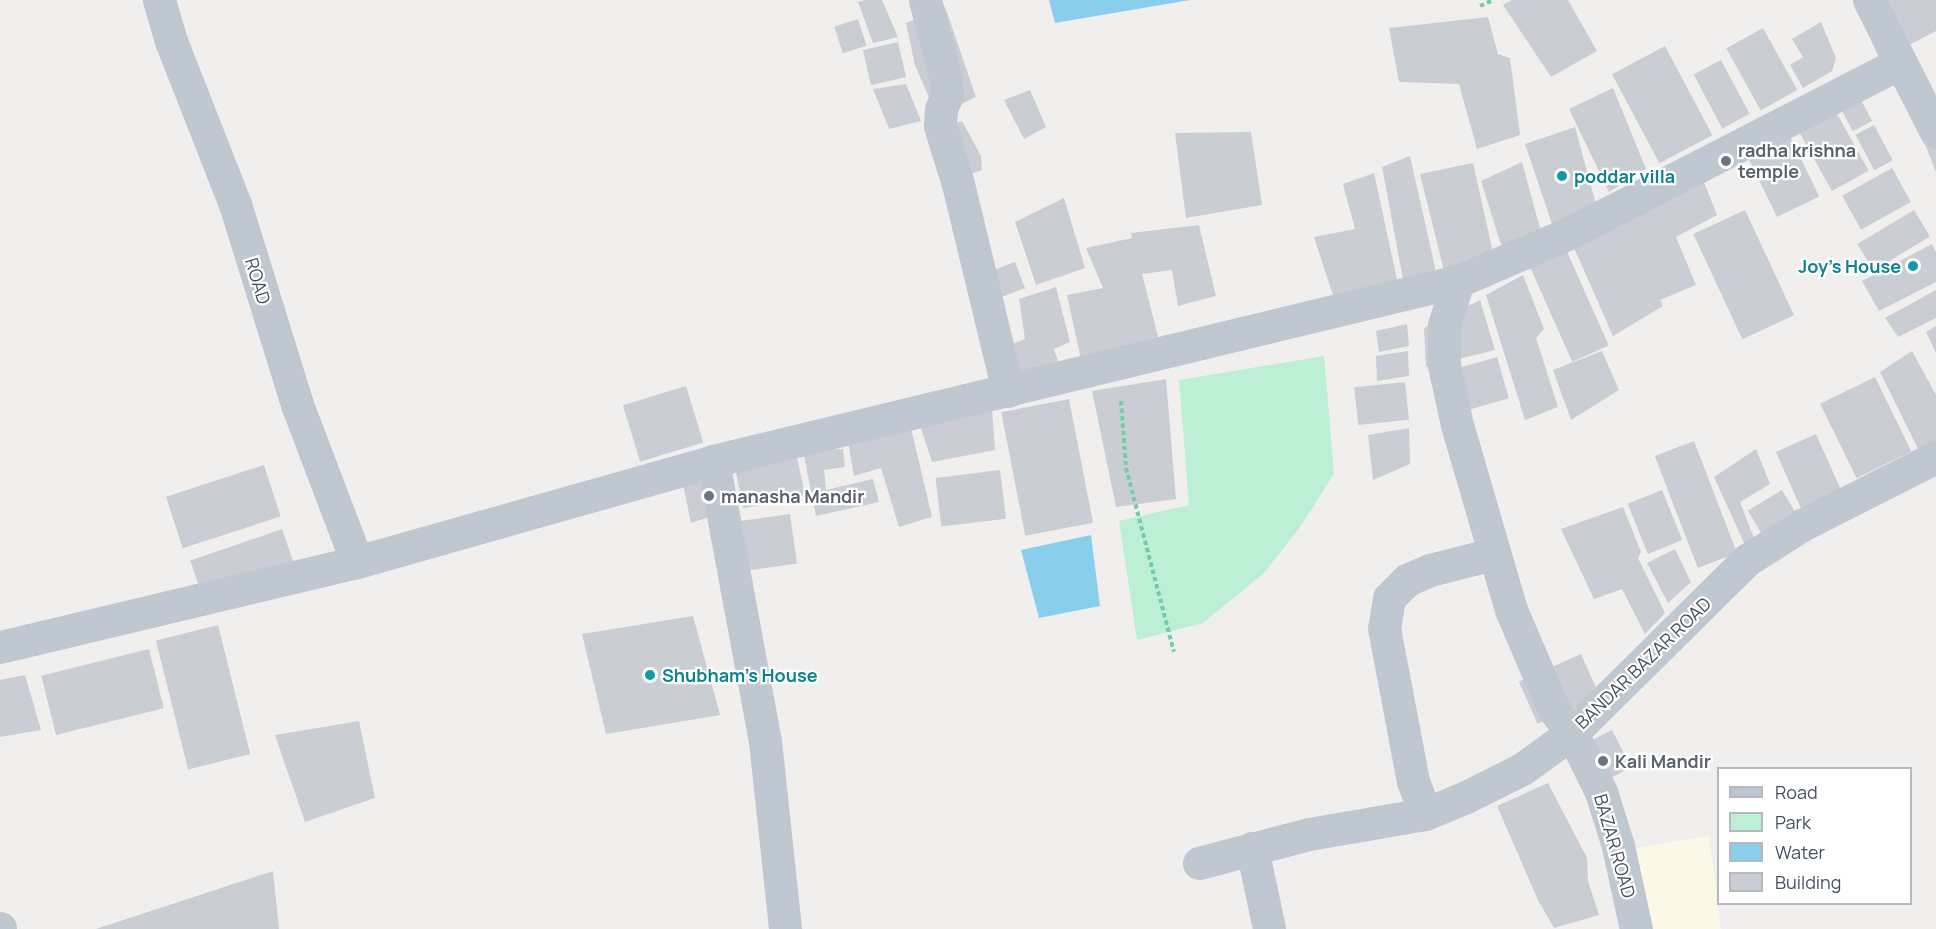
<!DOCTYPE html>
<html>
<head>
<meta charset="utf-8">
<style>
	body { margin:0 }
	#map { position:relative; width:1936px; height:929px; overflow:hidden; background:#f1efee; font-family:Manrope,sans-serif }
	div>[style] { position:absolute }
	.commercial>* { inset:0; background:#fcf8e8 }
	.green>* { inset:0; background:#bcefd4 }
	.water>* { inset:0; background:#89cfec }
	.building>* { inset:0; background:#cacdd4; transform-origin:0 0 }
	.path>* { height:4px; margin-top:-2px; transform-origin:0; background:repeating-linear-gradient(90deg,#74cda9 0 4.5px,transparent 0 7.5px) }
	.street>* { height:33px; margin:-16.5px; padding:0 16.5px; transform-origin:16.5px; border-radius:16.5px; background:#bfc7d1 }
	.dots>* { width:16px; height:16px; translate:-50% -50%; box-sizing:border-box; border:3px solid #fff; border-radius:50% }
	span { translate:-50% -50%; white-space:nowrap; text-align:center; line-height:1.15; -webkit-text-stroke:4.5px #fff; paint-order:stroke }
	.worship-label { font-size:18px; color:#5b616d; font-weight:700 }
	.left { translate:0 -50%; text-align:left }
	.culture-label { font-size:18px; color:#0d838f; font-weight:700 }
	.right { translate:-100% -50%; text-align:right }
	.street-label { font-size:18px; color:#46505c }
	.legend { position:absolute; left:1717px; top:767px; width:195px; height:138px; box-sizing:border-box; background:#fff; border:2px solid #b5b9be; margin:0; padding:8px 10px; list-style:none; font-size:18px; color:#46505c }
	.legend li { display:flex; align-items:center; gap:12px; height:30px }
	.legend b { width:30px; border:2px solid #b5b9be }
</style>
</head>
<body>
<div id="map">
	<div class="commercial">
		<i style="clip-path:polygon(1709px 836px,1721px 929px,1635px 929px,1621px 851px)"></i>
	</div>
	<div class="green">
		<i style="clip-path:polygon(1324px 356px,1334px 474px,1300px 527px,1264px 573px,1203px 623px,1137px 640px,1119px 521px,1189px 505px,1179px 380px)"></i>
	</div>
	<div class="water">
		<i style="clip-path:polygon(1049px 0,1190px 0,1055px 23px)"></i>
		<i style="clip-path:polygon(1091px 535px,1100px 606px,1039px 618px,1021px 550px)"></i>
	</div>
	<div class="building">
		<i style="clip-path:polygon(865px 0,882px 0,898px 37px,873px 43px,858px 2px)"></i>
		<i style="clip-path:polygon(1512px 0,1568px 0,1597px 51px,1551px 77px,1503px 5px)"></i>
		<i style="clip-path:polygon(1870px 0,1936px 0,1936px 31px,1880px 60px,1856px 7px)"></i>
		<i style="clip-path:polygon(945px 7px,976px 97px,937px 116px,915px 65px,906px 23px)"></i>
		<i style="clip-path:polygon(1488px 17px,1498px 54px,1510px 58px,1520px 135px,1477px 149px,1459px 84px,1399px 82px,1389px 28px)"></i>
		<i style="left:858px;top:19px;width:28px;height:25px;rotate:72deg"></i>
		<i style="clip-path:polygon(1821px 22px,1836px 58px,1832px 71px,1803px 88px,1790px 65px,1803px 57px,1792px 39px)"></i>
		<i style="left:1763px;top:28px;width:71px;height:42px;rotate:61deg"></i>
		<i style="left:898px;top:42px;width:36px;height:36px;rotate:77deg"></i>
		<i style="left:1665px;top:46px;width:101px;height:60px;rotate:62deg"></i>
		<i style="left:1721px;top:60px;width:61px;height:31px;rotate:62deg"></i>
		<i style="clip-path:polygon(906px 84px,921px 121px,889px 129px,873px 89px)"></i>
		<i style="clip-path:polygon(1613px 88px,1646px 169px,1609px 192px,1569px 109px)"></i>
		<i style="clip-path:polygon(1030px 90px,1046px 127px,1024px 139px,1004px 100px)"></i>
		<i style="left:1825px;top:92px;width:90px;height:42px;rotate:61deg"></i>
		<i style="left:1860px;top:98px;width:26px;height:22px;rotate:62deg"></i>
		<i style="left:1782px;top:120px;width:85px;height:47px;rotate:64deg"></i>
		<i style="clip-path:polygon(962px 121px,981px 156px,982px 170px,948px 182px,948px 126px)"></i>
		<i style="left:1874px;top:125px;width:40px;height:21px;rotate:62deg"></i>
		<i style="clip-path:polygon(1575px 127px,1597px 208px,1554px 230px,1525px 144px)"></i>
		<i style="clip-path:polygon(1251px 132px,1262px 205px,1186px 218px,1175px 133px)"></i>
		<i style="clip-path:polygon(1936px 134px,1936px 172px,1923px 139px)"></i>
		<i style="clip-path:polygon(1410px 156px,1440px 290px,1408px 306px,1382px 167px)"></i>
		<i style="clip-path:polygon(1522px 162px,1541px 232px,1504px 254px,1481px 181px)"></i>
		<i style="clip-path:polygon(1473px 163px,1495px 262px,1448px 287px,1420px 174px)"></i>
		<i style="left:1892px;top:168px;width:39px;height:57px;rotate:61deg"></i>
		<i style="clip-path:polygon(1700px 172px,1717px 215px,1676px 237px,1696px 285px,1660px 300px,1663px 306px,1613px 336px,1571px 241px)"></i>
		<i style="clip-path:polygon(1374px 173px,1403px 307px,1341px 320px,1314px 237px,1355px 229px,1343px 184px)"></i>
		<i style="clip-path:polygon(1064px 198px,1085px 268px,1036px 285px,1015px 222px)"></i>
		<i style="left:1745px;top:210px;width:116px;height:57px;rotate:65deg"></i>
		<i style="left:1914px;top:210px;width:31px;height:66px;rotate:59deg"></i>
		<i style="clip-path:polygon(1199px 225px,1216px 296px,1178px 306px,1172px 270px,1142px 274px,1161px 348px,1083px 369px,1067px 295px,1103px 288px,1086px 248px,1132px 238px,1131px 233px)"></i>
		<i style="clip-path:polygon(1932px 244px,1936px 252px,1936px 282px,1879px 311px,1862px 281px)"></i>
		<i style="left:1564px;top:245px;width:110px;height:40px;rotate:66deg"></i>
		<i style="left:1015px;top:262px;width:28px;height:47px;rotate:69deg"></i>
		<i style="clip-path:polygon(1523px 275px,1544px 329px,1536px 338px,1558px 407px,1525px 420px,1486px 295px)"></i>
		<i style="clip-path:polygon(1056px 287px,1070px 342px,1054px 349px,1063px 377px,998px 388px,995px 351px,1025px 339px,1019px 299px)"></i>
		<i style="clip-path:polygon(1936px 290px,1936px 318px,1898px 337px,1885px 318px)"></i>
		<i style="clip-path:polygon(1480px 300px,1495px 350px,1426px 367px,1424px 328px)"></i>
		<i style="clip-path:polygon(1407px 324px,1409px 346px,1379px 352px,1376px 331px)"></i>
		<i style="clip-path:polygon(1936px 326px,1936px 353px,1926px 332px)"></i>
		<i style="clip-path:polygon(1408px 351px,1409px 376px,1377px 381px,1376px 356px)"></i>
		<i style="clip-path:polygon(1602px 351px,1619px 390px,1571px 420px,1553px 370px)"></i>
		<i style="clip-path:polygon(1912px 351px,1936px 395px,1936px 449px,1922px 457px,1880px 372px)"></i>
		<i style="left:1497px;top:357px;width:43px;height:70px;rotate:74deg"></i>
		<i style="left:1875px;top:377px;width:83px;height:61px;rotate:64deg"></i>
		<i style="clip-path:polygon(1166px 379px,1176px 499px,1116px 507px,1092px 391px)"></i>
		<i style="left:1405px;top:382px;width:38px;height:51px;rotate:84deg"></i>
		<i style="left:686px;top:386px;width:59px;height:66px;rotate:73deg"></i>
		<i style="left:1069px;top:399px;width:126px;height:69px;rotate:79deg"></i>
		<i style="clip-path:polygon(992px 410px,995px 450px,932px 462px,919px 422px)"></i>
		<i style="clip-path:polygon(911px 428px,932px 517px,899px 527px,881px 468px,854px 476px,848px 442px)"></i>
		<i style="clip-path:polygon(1409px 428px,1410px 464px,1373px 480px,1368px 435px)"></i>
		<i style="left:1816px;top:434px;width:72px;height:44px;rotate:66deg"></i>
		<i style="left:1694px;top:441px;width:120px;height:42px;rotate:69deg"></i>
		<i style="clip-path:polygon(843px 449px,845px 467px,824px 470px,826px 490px,873px 479px,879px 502px,816px 516px,803px 451px)"></i>
		<i style="clip-path:polygon(1756px 449px,1770px 484px,1740px 502px,1755px 541px,1745px 545px,1714px 477px)"></i>
		<i style="left:797px;top:457px;width:39px;height:63px;rotate:78deg"></i>
		<i style="left:264px;top:465px;width:54px;height:103px;rotate:72deg"></i>
		<i style="left:1000px;top:470px;width:49px;height:65px;rotate:83deg"></i>
		<i style="clip-path:polygon(727px 474px,736px 508px,691px 523px,683px 484px)"></i>
		<i style="left:1662px;top:490px;width:54px;height:37px;rotate:68deg"></i>
		<i style="left:1782px;top:490px;width:31px;height:40px;rotate:59deg"></i>
		<i style="clip-path:polygon(1623px 507px,1641px 552px,1638px 558px,1665px 613px,1645px 634px,1622px 589px,1594px 599px,1561px 529px)"></i>
		<i style="left:790px;top:514px;width:50px;height:74px;rotate:82deg"></i>
		<i style="left:282px;top:529px;width:37px;height:97px;rotate:71deg"></i>
		<i style="clip-path:polygon(1675px 549px,1691px 582px,1668px 603px,1647px 563px)"></i>
		<i style="clip-path:polygon(693px 616px,720px 715px,606px 734px,582px 634px)"></i>
		<i style="left:218px;top:625px;width:133px;height:64px;rotate:76deg"></i>
		<i style="left:149px;top:649px;width:61px;height:111px;rotate:76deg"></i>
		<i style="left:1581px;top:654px;width:46px;height:68px;rotate:66deg"></i>
		<i style="clip-path:polygon(25px 675px,41px 730px,0 737px,0 680px)"></i>
		<i style="clip-path:polygon(359px 721px,375px 798px,305px 822px,275px 735px)"></i>
		<i style="left:1612px;top:730px;width:42px;height:44px;rotate:63deg"></i>
		<i style="clip-path:polygon(1548px 783px,1587px 858px,1588px 881px,1599px 915px,1554px 928px,1538px 900px,1497px 806px)"></i>
		<i style="clip-path:polygon(273px 871px,279px 929px,96px 929px)"></i>
	</div>
	<div class="path">
		<i style="left:1480px;top:6px;width:14px;rotate:-25deg"></i>
		<i style="left:1121px;top:401px;width:67px;rotate:85.7deg"></i>
		<i style="left:1126px;top:468px;width:190px;rotate:75.4deg"></i>
	</div>
	<div class="street">
		<i style="left:159px;top:0;width:43px;rotate:73.7deg"></i>
		<i style="left:171px;top:41px;width:175px;rotate:68.6deg"></i>
		<i style="left:235px;top:204px;width:213px;rotate:72.8deg"></i>
		<i style="left:298px;top:407px;width:166px;rotate:69.2deg"></i>
		<i style="left:925px;top:0;width:82px;rotate:75.1deg"></i>
		<i style="left:946px;top:79px;width:15px;rotate:86deg"></i>
		<i style="left:947px;top:94px;width:17px;rotate:111deg"></i>
		<i style="left:941px;top:110px;width:16px;rotate:94deg"></i>
		<i style="left:940px;top:126px;width:61px;rotate:72.8deg"></i>
		<i style="left:958px;top:184px;width:213px;rotate:76.4deg"></i>
		<i style="left:1869px;top:0;width:148px;rotate:63.1deg"></i>
		<i style="left:1458px;top:281px;width:46px;rotate:107.7deg"></i>
		<i style="left:1444px;top:325px;width:40px;rotate:90deg"></i>
		<i style="left:1444px;top:365px;width:61px;rotate:77.8deg"></i>
		<i style="left:1457px;top:425px;width:193px;rotate:73.7deg"></i>
		<i style="left:1511px;top:610px;width:107px;rotate:66.8deg"></i>
		<i style="left:1553px;top:708px;width:31px;rotate:53deg"></i>
		<i style="left:1572px;top:733px;width:246px;rotate:-44.7deg"></i>
		<i style="left:1747px;top:560px;width:65px;rotate:-32.5deg"></i>
		<i style="left:1802px;top:525px;width:150px;rotate:-26.9deg"></i>
		<i style="left:713px;top:461px;width:285px;rotate:79.5deg"></i>
		<i style="left:765px;top:741px;width:189px;rotate:83.9deg"></i>
		<i style="left:1493px;top:554px;width:65px;rotate:165.7deg"></i>
		<i style="left:1430px;top:570px;width:25px;rotate:157deg"></i>
		<i style="left:1407px;top:580px;width:25px;rotate:135deg"></i>
		<i style="left:1389px;top:598px;width:30px;rotate:99deg"></i>
		<i style="left:1384px;top:628px;width:156px;rotate:79.3deg"></i>
		<i style="left:1413px;top:781px;width:35px;rotate:70deg"></i>
		<i style="left:1425px;top:814px;width:44px;rotate:-22.5deg"></i>
		<i style="left:1466px;top:797px;width:63px;rotate:-26.6deg"></i>
		<i style="left:1522px;top:769px;width:62px;rotate:-35.8deg"></i>
		<i style="left:1572px;top:733px;width:66px;rotate:63.8deg"></i>
		<i style="left:1601px;top:792px;width:57px;rotate:72.5deg"></i>
		<i style="left:1618px;top:846px;width:85px;rotate:77.8deg"></i>
		<i style="left:0;top:647px;width:367px;rotate:-13.4deg"></i>
		<i style="left:357px;top:562px;width:370px;rotate:-15.8deg"></i>
		<i style="left:713px;top:461px;width:766px;rotate:-13.58deg"></i>
		<i style="left:1458px;top:281px;width:119px;rotate:-23.3deg"></i>
		<i style="left:1567px;top:234px;width:374px;rotate:-27.2deg"></i>
		<i style="left:1252px;top:848px;width:83px;rotate:78.1deg"></i>
		<i style="left:1199px;top:863px;width:114px;rotate:-14.8deg"></i>
		<i style="left:1309px;top:834px;width:118px;rotate:-9.8deg"></i>
		<i style="left:0;top:928px;width:1px;rotate:90deg"></i>
	</div>
	<div class="dots">
		<i style="left:1726px;top:161px;background:#6b7280"></i>
		<i style="left:1562px;top:176px;background:#0f9aa8"></i>
		<i style="left:1913px;top:266px;background:#0f9aa8"></i>
		<i style="left:709px;top:496px;background:#6b7280"></i>
		<i style="left:650px;top:675px;background:#0f9aa8"></i>
		<i style="left:1603px;top:761px;background:#6b7280"></i>
	</div>
	<div class="worship-label">
		<span class="left" style="left:1738px;top:161px">radha krishna<br>temple</span>
		<span class="left" style="left:721px;top:496px">manasha Mandir</span>
		<span class="left" style="left:1615px;top:761px">Kali Mandir</span>
	</div>
	<div class="culture-label">
		<span class="left" style="left:1574px;top:176px">poddar villa</span>
		<span class="right" style="left:1901px;top:266px">Joy's House</span>
		<span class="left" style="left:662px;top:675px">Shubham's House</span>
	</div>
	<div class="street-label">
		<span style="left:258px;top:281px;rotate:73deg">ROAD</span>
		<span style="left:1643px;top:663px;rotate:-44deg">BANDAR BAZAR ROAD</span>
		<span style="left:1615px;top:846px;rotate:74deg">BAZAR ROAD</span>
	</div>
	<ul class="legend">
	<li><b style="height:8px;background:#bfc7d1"></b>Road</li>
	<li><b style="height:16px;background:#bcefd4"></b>Park</li>
	<li><b style="height:16px;background:#89cfec"></b>Water</li>
	<li><b style="height:16px;background:#cacdd4"></b>Building</li>
	</ul>
</div>
</body>
</html>
